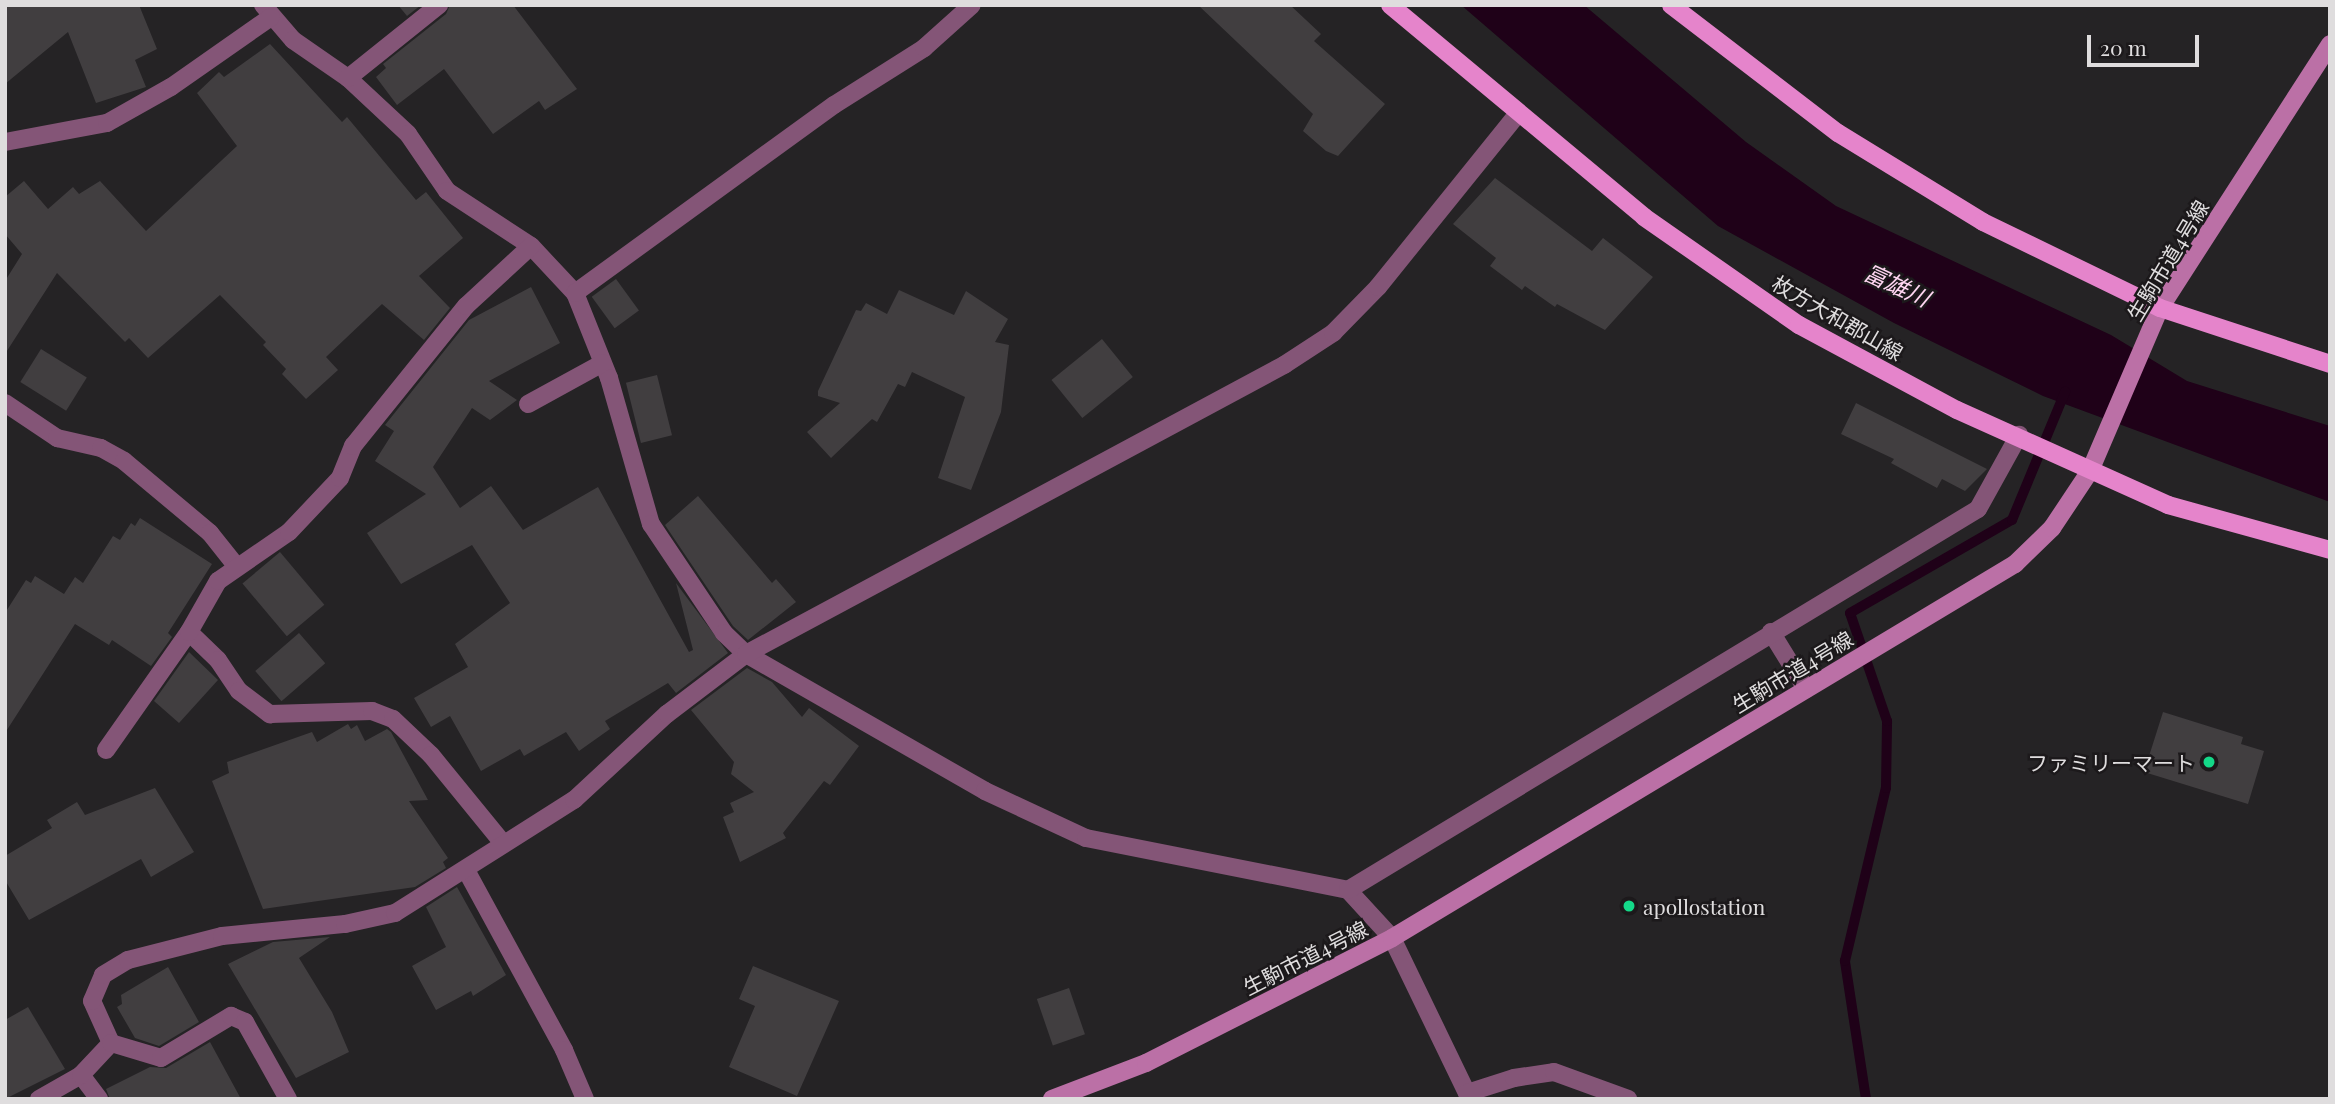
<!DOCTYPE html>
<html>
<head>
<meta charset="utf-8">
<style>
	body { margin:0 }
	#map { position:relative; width:2335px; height:1104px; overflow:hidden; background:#252325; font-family:"Playfair Display","Noto Sans JP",serif }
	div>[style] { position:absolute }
	.water>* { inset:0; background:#1f0118 }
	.stream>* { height:10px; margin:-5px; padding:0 5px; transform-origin:5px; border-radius:5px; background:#1f0118 }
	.building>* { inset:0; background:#413e40; transform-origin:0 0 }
	.street>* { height:18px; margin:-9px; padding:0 9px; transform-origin:9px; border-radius:9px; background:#845577 }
	.secondary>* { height:18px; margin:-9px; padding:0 9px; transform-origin:9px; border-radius:9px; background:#bb70a6 }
	.primary>* { height:18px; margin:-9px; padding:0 9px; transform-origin:9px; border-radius:9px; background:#e584cb }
	.dots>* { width:19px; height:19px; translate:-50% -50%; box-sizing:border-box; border:4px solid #1c191b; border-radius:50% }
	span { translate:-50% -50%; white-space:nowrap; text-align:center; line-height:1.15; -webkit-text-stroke:5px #1c191b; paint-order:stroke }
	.street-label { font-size:21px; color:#dfddde }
	.poi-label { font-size:21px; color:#dfddde }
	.right { translate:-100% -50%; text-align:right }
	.left { translate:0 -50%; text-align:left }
	.water-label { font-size:23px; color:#ffd6f2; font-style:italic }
	.frame { position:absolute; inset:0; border:7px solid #dfddde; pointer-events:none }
	.scale { position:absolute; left:2087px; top:35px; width:112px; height:32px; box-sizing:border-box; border:4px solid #dfddde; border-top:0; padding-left:9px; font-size:21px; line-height:24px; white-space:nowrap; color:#dfddde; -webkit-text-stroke:5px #1c191b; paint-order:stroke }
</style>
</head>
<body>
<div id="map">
	<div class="water">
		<i style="clip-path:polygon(1461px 5px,1584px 5px,1746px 142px,1836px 206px,2111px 335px,2187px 381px,2330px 426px,2330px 502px,2043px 396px,1894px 323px,1718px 226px)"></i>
	</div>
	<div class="stream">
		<i style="left:1866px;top:1099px;width:140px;rotate:-98.7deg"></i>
		<i style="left:1845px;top:961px;width:178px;rotate:-76.7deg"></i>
		<i style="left:1886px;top:788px;width:67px;rotate:-89.1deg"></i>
		<i style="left:1887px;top:721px;width:114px;rotate:-108.9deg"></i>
		<i style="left:1850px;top:613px;width:187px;rotate:-29.9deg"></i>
		<i style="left:2012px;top:520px;width:139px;rotate:-67.5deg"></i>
	</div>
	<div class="building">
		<i style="clip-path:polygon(5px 5px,139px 5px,157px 49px,135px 60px,146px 87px,96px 103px,68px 32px,5px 84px)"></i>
		<i style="clip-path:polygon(398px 5px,421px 5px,407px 16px)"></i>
		<i style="clip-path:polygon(450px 5px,513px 5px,577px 89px,545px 110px,539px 101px,493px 134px,444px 69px,397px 105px,376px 77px,386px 68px,383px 64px,446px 14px)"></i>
		<i style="clip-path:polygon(1198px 5px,1290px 5px,1321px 34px,1314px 41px,1385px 104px,1338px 156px,1326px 151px,1303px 131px,1313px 114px)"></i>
		<i style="clip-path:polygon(270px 44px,342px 122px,347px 117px,416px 200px,426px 192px,463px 238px,419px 276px,450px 308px,424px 340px,382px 304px,326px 357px,338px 370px,306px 399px,282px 374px,286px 369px,263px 345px,266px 342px,220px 295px,148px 358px,129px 338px,125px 342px,57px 273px,5px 354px,5px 281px,22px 254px,5px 234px,5px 197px,24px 181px,48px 209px,73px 187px,79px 194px,100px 181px,146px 231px,237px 146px,197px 93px,219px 72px,224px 77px)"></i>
		<i style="clip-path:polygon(1495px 178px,1592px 251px,1603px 238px,1653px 277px,1605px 330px,1557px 304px,1555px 307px,1525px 286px,1522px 290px,1490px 266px,1496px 258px,1453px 224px)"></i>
		<i style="left:616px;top:279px;width:39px;height:30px;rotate:54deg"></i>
		<i style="clip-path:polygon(531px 287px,560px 343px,489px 381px,517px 400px,490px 420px,472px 408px,433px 467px,460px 508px,491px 486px,523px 530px,598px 487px,689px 652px,693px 650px,676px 583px,728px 653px,676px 693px,668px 683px,605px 721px,610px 729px,579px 751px,566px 732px,524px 756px,520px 749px,481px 771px,450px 716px,431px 727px,414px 698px,468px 667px,455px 644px,510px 603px,472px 545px,401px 584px,367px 533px,426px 494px,375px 461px,394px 431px,385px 425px,469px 320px)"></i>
		<i style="clip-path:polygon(899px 290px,954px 315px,966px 291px,1008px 319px,995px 342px,1009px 345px,1001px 412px,971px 490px,938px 478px,965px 397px,912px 372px,905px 387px,898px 384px,877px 422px,872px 419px,831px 458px,807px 432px,840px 403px,818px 396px,818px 391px,856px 310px,861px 311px,866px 303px,887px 314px)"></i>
		<i style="left:1102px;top:339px;width:49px;height:65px;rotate:51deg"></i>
		<i style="left:41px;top:349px;width:54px;height:39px;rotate:32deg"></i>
		<i style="left:657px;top:375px;width:62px;height:32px;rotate:76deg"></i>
		<i style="clip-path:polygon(1856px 403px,1987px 469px,1965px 491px,1942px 479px,1937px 488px,1891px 463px,1894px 459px,1841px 434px)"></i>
		<i style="clip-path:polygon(698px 496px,772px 583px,776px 579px,796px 602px,748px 640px,733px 626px,665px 525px)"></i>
		<i style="clip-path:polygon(140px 518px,212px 564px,168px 633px,172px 637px,151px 666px,112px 640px,109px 645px,75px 624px,5px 733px,5px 613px,26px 580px,31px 583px,35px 576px,64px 594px,75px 577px,83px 583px,113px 536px,120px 540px,131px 523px,135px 526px)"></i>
		<i style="left:280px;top:552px;width:69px;height:49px;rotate:50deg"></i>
		<i style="left:299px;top:633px;width:40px;height:58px;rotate:49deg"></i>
		<i style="clip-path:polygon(189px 652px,218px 680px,179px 723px,154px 701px)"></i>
		<i style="clip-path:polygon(747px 668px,772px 682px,802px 717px,809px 708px,859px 746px,830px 785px,824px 781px,783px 833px,786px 838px,740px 862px,723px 817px,734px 812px,730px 803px,754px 792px,731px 774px,734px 762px,691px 710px)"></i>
		<i style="clip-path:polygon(2163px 712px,2243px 737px,2241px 744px,2264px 751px,2248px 804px,2144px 772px)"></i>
		<i style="clip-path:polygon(348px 724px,351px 729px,357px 725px,365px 741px,387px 729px,391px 732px,428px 800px,409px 801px,448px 858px,443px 862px,446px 868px,415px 887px,263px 909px,212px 781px,229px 773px,227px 762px,312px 732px,317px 742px)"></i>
		<i style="clip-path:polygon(155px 788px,194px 852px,151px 877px,141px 859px,29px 920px,5px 880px,5px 856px,52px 828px,47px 820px,77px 802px,85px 815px)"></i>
		<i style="clip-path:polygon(457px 887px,506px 975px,473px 996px,471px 991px,436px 1010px,412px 966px,446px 947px,426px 907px)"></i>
		<i style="clip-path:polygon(330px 937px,299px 958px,332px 1012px,349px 1052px,296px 1078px,228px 964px,273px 942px)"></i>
		<i style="clip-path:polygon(753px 966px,839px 1001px,797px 1096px,729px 1067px,755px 1006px,739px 999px)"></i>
		<i style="clip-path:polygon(168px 967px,199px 1022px,159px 1046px,135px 1038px,117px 1007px,122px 1004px,121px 995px)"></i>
		<i style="left:1069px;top:988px;width:49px;height:34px;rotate:71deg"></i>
		<i style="clip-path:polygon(28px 1007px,65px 1069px,5px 1099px,5px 1020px)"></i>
		<i style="clip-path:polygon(210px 1042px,241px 1099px,110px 1099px,106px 1089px,150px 1067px,166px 1068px)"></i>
	</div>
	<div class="street">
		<i style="left:263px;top:5px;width:46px;rotate:49.4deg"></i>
		<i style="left:293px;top:40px;width:67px;rotate:34.6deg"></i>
		<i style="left:348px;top:78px;width:82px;rotate:43deg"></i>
		<i style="left:408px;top:134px;width:69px;rotate:55.6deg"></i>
		<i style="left:447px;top:191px;width:100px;rotate:33.2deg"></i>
		<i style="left:531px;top:246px;width:64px;rotate:46.9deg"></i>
		<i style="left:575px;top:293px;width:92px;rotate:68.2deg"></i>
		<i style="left:609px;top:378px;width:152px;rotate:74deg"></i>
		<i style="left:651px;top:524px;width:131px;rotate:56.2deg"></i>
		<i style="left:724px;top:633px;width:30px;rotate:44deg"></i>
		<i style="left:746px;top:654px;width:275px;rotate:29.8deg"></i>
		<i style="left:985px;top:791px;width:111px;rotate:25deg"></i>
		<i style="left:1086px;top:838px;width:267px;rotate:11.2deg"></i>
		<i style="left:1348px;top:890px;width:65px;rotate:47.5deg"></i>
		<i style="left:1392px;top:938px;width:172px;rotate:64.2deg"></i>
		<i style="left:1467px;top:1093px;width:49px;rotate:-17.7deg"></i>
		<i style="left:1514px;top:1078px;width:40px;rotate:-8.5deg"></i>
		<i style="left:1554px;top:1072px;width:79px;rotate:20deg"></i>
		<i style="left:348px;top:78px;width:117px;rotate:-38.7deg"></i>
		<i style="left:5px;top:142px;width:104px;rotate:-10.6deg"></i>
		<i style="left:107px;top:123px;width:73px;rotate:-29.4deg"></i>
		<i style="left:171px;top:87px;width:122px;rotate:-35deg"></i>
		<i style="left:575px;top:293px;width:320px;rotate:-36deg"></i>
		<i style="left:834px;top:105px;width:107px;rotate:-32.3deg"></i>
		<i style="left:924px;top:48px;width:64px;rotate:-41.9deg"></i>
		<i style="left:5px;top:403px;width:63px;rotate:33.9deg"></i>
		<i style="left:57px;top:438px;width:45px;rotate:12.8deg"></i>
		<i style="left:101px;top:448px;width:26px;rotate:29deg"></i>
		<i style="left:124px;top:461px;width:112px;rotate:39.9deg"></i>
		<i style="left:210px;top:533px;width:43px;rotate:51.5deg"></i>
		<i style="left:528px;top:404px;width:85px;rotate:-28.7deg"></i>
		<i style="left:189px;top:632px;width:40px;rotate:44deg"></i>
		<i style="left:218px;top:660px;width:37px;rotate:56deg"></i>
		<i style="left:239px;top:691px;width:39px;rotate:37deg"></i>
		<i style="left:270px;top:714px;width:102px;rotate:-1.7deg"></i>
		<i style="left:372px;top:711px;width:22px;rotate:21deg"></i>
		<i style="left:393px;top:719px;width:52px;rotate:43.5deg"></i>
		<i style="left:431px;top:755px;width:112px;rotate:50.8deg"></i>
		<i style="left:1771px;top:632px;width:67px;rotate:58.4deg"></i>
		<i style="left:106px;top:750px;width:144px;rotate:-54.9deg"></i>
		<i style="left:189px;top:632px;width:59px;rotate:-60.4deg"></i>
		<i style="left:218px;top:581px;width:86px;rotate:-34.6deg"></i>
		<i style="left:289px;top:532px;width:74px;rotate:-46.6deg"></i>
		<i style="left:340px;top:478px;width:35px;rotate:-68deg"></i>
		<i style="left:353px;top:446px;width:180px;rotate:-51.1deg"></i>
		<i style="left:466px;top:306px;width:88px;rotate:-42.7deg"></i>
		<i style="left:466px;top:870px;width:205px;rotate:61.4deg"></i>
		<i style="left:564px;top:1050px;width:53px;rotate:66.8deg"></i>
		<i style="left:1348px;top:890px;width:736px;rotate:-31.16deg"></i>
		<i style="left:1978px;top:509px;width:85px;rotate:-61deg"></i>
		<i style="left:111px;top:1043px;width:46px;rotate:-114.3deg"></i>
		<i style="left:92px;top:1001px;width:28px;rotate:-67deg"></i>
		<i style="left:103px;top:975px;width:29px;rotate:-31deg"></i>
		<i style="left:128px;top:960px;width:97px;rotate:-14.3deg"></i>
		<i style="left:222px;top:936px;width:124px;rotate:-5.6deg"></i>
		<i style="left:345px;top:924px;width:51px;rotate:-12.4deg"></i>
		<i style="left:395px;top:913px;width:212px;rotate:-32.3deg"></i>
		<i style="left:574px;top:800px;width:127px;rotate:-42.8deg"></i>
		<i style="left:667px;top:714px;width:99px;rotate:-37.2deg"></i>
		<i style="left:746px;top:654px;width:611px;rotate:-28.24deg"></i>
		<i style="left:1284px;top:365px;width:59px;rotate:-33.1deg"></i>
		<i style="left:1333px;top:333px;width:64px;rotate:-45.6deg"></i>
		<i style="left:1378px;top:287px;width:221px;rotate:-51.1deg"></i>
		<i style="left:81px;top:1075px;width:30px;rotate:53deg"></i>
		<i style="left:39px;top:1099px;width:48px;rotate:-29.7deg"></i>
		<i style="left:81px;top:1075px;width:44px;rotate:-46.8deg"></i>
		<i style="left:111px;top:1043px;width:52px;rotate:16.7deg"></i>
		<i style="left:161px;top:1058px;width:82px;rotate:-31deg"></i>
		<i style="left:231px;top:1016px;width:15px;rotate:23deg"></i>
		<i style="left:245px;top:1022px;width:88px;rotate:60.8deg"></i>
	</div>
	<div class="secondary">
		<i style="left:1052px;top:1099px;width:101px;rotate:-21deg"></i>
		<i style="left:1146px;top:1063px;width:276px;rotate:-26.9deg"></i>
		<i style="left:1392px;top:938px;width:727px;rotate:-30.98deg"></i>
		<i style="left:2015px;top:564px;width:52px;rotate:-44.2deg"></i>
		<i style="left:2052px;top:528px;width:69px;rotate:-56.3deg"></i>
		<i style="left:2090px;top:471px;width:177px;rotate:-66.8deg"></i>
		<i style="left:2160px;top:308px;width:314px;rotate:-57.2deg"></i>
	</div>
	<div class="primary">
		<i style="left:1390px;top:5px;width:331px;rotate:39.8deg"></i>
		<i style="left:1644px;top:217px;width:189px;rotate:34.9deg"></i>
		<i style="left:1799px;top:325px;width:179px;rotate:28.3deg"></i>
		<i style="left:1957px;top:410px;width:231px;rotate:24.2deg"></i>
		<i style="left:2168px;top:505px;width:168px;rotate:15.5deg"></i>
		<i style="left:1671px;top:5px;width:210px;rotate:37.5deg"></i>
		<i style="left:1838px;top:133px;width:170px;rotate:31.5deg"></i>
		<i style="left:1983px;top:222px;width:197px;rotate:25.9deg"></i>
		<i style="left:2160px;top:308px;width:179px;rotate:18.2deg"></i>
	</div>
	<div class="dots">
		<i style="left:2209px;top:762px;background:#14d989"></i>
		<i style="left:1629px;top:906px;background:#14d989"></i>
	</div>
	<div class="street-label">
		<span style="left:2167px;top:260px;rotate:-59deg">生駒市道4号線</span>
		<span style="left:1838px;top:317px;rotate:30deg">枚方大和郡山線</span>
		<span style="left:1792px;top:671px;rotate:-31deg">生駒市道4号線</span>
		<span style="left:1305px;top:957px;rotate:-27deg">生駒市道4号線</span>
	</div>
	<div class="poi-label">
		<span class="right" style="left:2195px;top:762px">ファミリーマート</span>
		<span class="left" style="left:1643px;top:906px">apollostation</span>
	</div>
	<div class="water-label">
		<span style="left:1897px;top:285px;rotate:25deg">富雄川</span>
	</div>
	<div class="frame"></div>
	<div class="scale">20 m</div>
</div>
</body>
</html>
